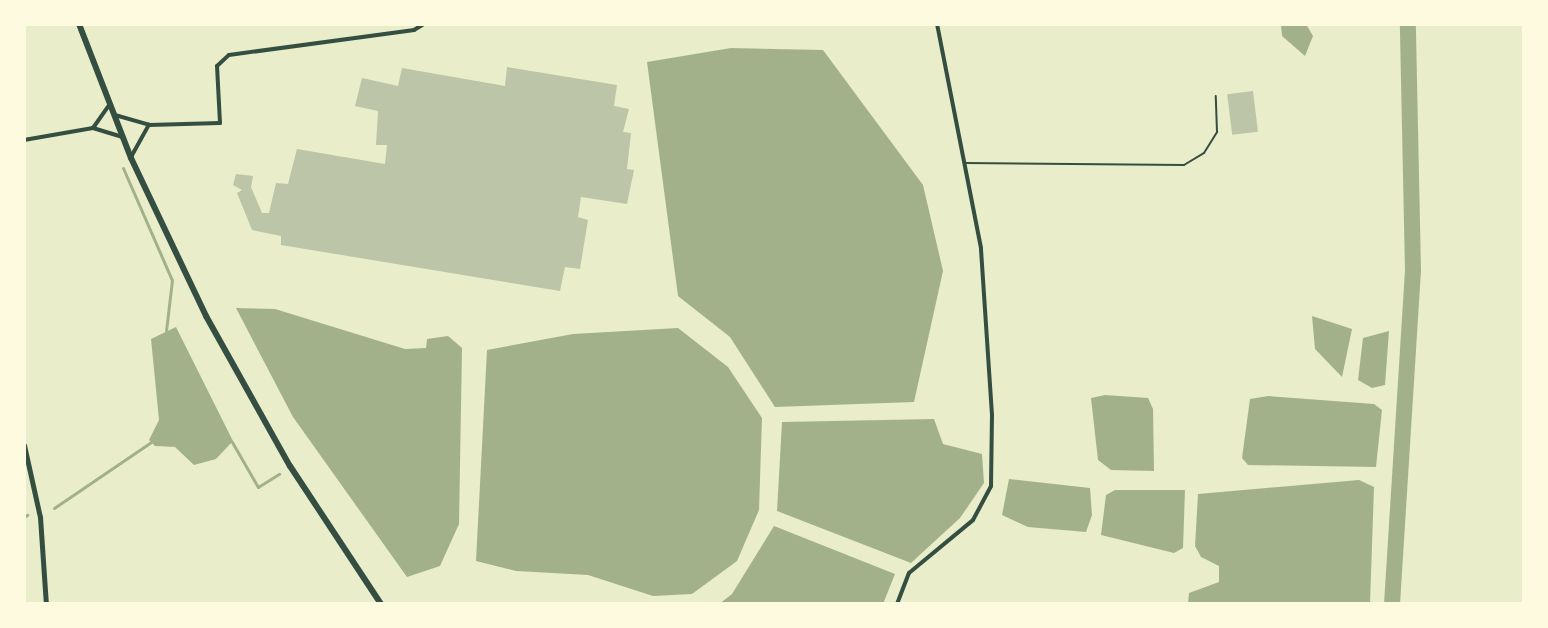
<!DOCTYPE html>
<html>
<head>
<meta charset="utf-8">
<style>
	body { margin:0 }
	#map { position:relative; width:1548px; height:628px; overflow:hidden; background:#e9edc9; font-family:"Space Grotesk",sans-serif }
	div>[style] { position:absolute }
	.water>* { inset:0; background:#a3b18a }
	.stream>* { height:3px; margin:-1.5px; padding:0 1.5px; transform-origin:1.5px; border-radius:1.5px; background:#a3b18a }
	.river>* { height:16px; margin:-8px; padding:0 8px; transform-origin:8px; border-radius:8px; background:#a3b18a }
	.building>* { inset:0; background:#bcc5a7; transform-origin:0 0 }
	.service>* { height:2px; margin:-1px; padding:0 1px; transform-origin:1px; border-radius:1px; background:#344e41 }
	.minor>* { height:4px; margin:-2px; padding:0 2px; transform-origin:2px; border-radius:2px; background:#344e41 }
	.tertiary>* { height:5px; margin:-2.5px; padding:0 2.5px; transform-origin:2.5px; border-radius:2.5px; background:#344e41 }
	.primary>* { height:6px; margin:-3px; padding:0 3px; transform-origin:3px; border-radius:3px; background:#344e41 }
	span { translate:-50% -50%; white-space:nowrap; text-align:center; line-height:1.15; -webkit-text-stroke:8px #fefae0; paint-order:stroke }
	.frame { position:absolute; inset:0; border:26px solid #fefae0; pointer-events:none }
</style>
</head>
<body>
<div id="map">
	<div class="water">
		<i style="clip-path:polygon(1281px 24px,1306px 24px,1313px 36px,1305px 56px,1282px 36px)"></i>
		<i style="clip-path:polygon(731px 48px,823px 50px,923px 185px,943px 271px,914px 402px,775px 407px,730px 337px,678px 296px,647px 62px)"></i>
		<i style="clip-path:polygon(236px 308px,275px 309px,405px 349px,426px 348px,427px 339px,448px 336px,462px 348px,459px 524px,440px 566px,407px 577px,293px 417px)"></i>
		<i style="clip-path:polygon(1312px 316px,1352px 329px,1342px 377px,1315px 349px)"></i>
		<i style="clip-path:polygon(176px 327px,233px 441px,216px 459px,194px 465px,175px 447px,155px 446px,149px 440px,159px 420px,151px 339px)"></i>
		<i style="clip-path:polygon(678px 328px,728px 367px,762px 418px,759px 510px,737px 561px,692px 594px,653px 596px,588px 575px,516px 571px,476px 561px,487px 350px,573px 334px)"></i>
		<i style="clip-path:polygon(1389px 331px,1385px 385px,1372px 388px,1358px 380px,1363px 338px)"></i>
		<i style="clip-path:polygon(1105px 395px,1148px 398px,1153px 409px,1154px 471px,1111px 470px,1098px 460px,1091px 398px)"></i>
		<i style="clip-path:polygon(1268px 396px,1374px 404px,1382px 410px,1376px 467px,1248px 465px,1242px 458px,1250px 399px)"></i>
		<i style="clip-path:polygon(934px 419px,943px 444px,982px 454px,984px 483px,960px 518px,911px 563px,777px 511px,782px 422px)"></i>
		<i style="clip-path:polygon(1009px 479px,1090px 488px,1092px 515px,1086px 532px,1028px 527px,1002px 515px)"></i>
		<i style="clip-path:polygon(1359px 480px,1374px 487px,1370px 604px,1188px 604px,1189px 593px,1219px 582px,1219px 566px,1201px 557px,1195px 546px,1198px 494px)"></i>
		<i style="clip-path:polygon(1115px 490px,1185px 490px,1183px 548px,1174px 553px,1101px 535px,1106px 495px)"></i>
		<i style="clip-path:polygon(774px 526px,895px 574px,883px 604px,719px 604px,732px 594px)"></i>
	</div>
	<div class="stream">
		<i style="left:123px;top:168px;width:122px;rotate:66.4deg"></i>
		<i style="left:172px;top:280px;width:51px;rotate:96.7deg"></i>
		<i style="left:232px;top:442px;width:52px;rotate:60deg"></i>
		<i style="left:258px;top:487px;width:25px;rotate:-32deg"></i>
		<i style="left:54px;top:508px;width:117px;rotate:-34.2deg"></i>
		<i style="left:24px;top:517px;width:4px;rotate:-34deg"></i>
	</div>
	<div class="river">
		<i style="left:1392px;top:604px;width:334px;rotate:-86.4deg"></i>
		<i style="left:1413px;top:271px;width:247px;rotate:-91.2deg"></i>
	</div>
	<div class="building">
		<i style="clip-path:polygon(507px 67px,617px 85px,614px 106px,629px 109px,623px 132px,631px 133px,627px 169px,634px 170px,627px 204px,581px 197px,578px 217px,588px 220px,580px 269px,565px 267px,560px 291px,281px 245px,281px 236px,252px 230px,237px 193px,242px 190px,233px 185px,236px 174px,253px 176px,251px 187px,262px 213px,269px 213px,276px 183px,288px 184px,297px 149px,385px 164px,387px 145px,376px 145px,378px 111px,355px 106px,362px 78px,398px 86px,402px 68px,505px 86px)"></i>
		<i style="left:1253px;top:91px;width:41px;height:26px;rotate:83deg"></i>
	</div>
	<div class="service">
		<i style="left:965px;top:163px;width:219px;rotate:0.5deg"></i>
		<i style="left:1184px;top:165px;width:23px;rotate:-31deg"></i>
		<i style="left:1204px;top:153px;width:25px;rotate:-58deg"></i>
		<i style="left:1217px;top:132px;width:36px;rotate:-92deg"></i>
	</div>
	<div class="minor">
		<i style="left:115px;top:115px;width:35px;rotate:16deg"></i>
		<i style="left:149px;top:125px;width:71px;rotate:-1.6deg"></i>
		<i style="left:220px;top:123px;width:57px;rotate:-93deg"></i>
		<i style="left:217px;top:66px;width:16px;rotate:-43deg"></i>
		<i style="left:229px;top:55px;width:187px;rotate:-7.7deg"></i>
		<i style="left:414px;top:30px;width:12px;rotate:-31deg"></i>
		<i style="left:93px;top:128px;width:28px;rotate:-55deg"></i>
		<i style="left:24px;top:140px;width:70px;rotate:-9.9deg"></i>
		<i style="left:93px;top:128px;width:30px;rotate:17deg"></i>
		<i style="left:131px;top:157px;width:37px;rotate:-61deg"></i>
		<i style="left:897px;top:604px;width:33px;rotate:-69deg"></i>
		<i style="left:909px;top:573px;width:83px;rotate:-39.6deg"></i>
		<i style="left:973px;top:520px;width:38px;rotate:-62deg"></i>
		<i style="left:991px;top:486px;width:71px;rotate:-89.2deg"></i>
		<i style="left:992px;top:415px;width:167px;rotate:-93.8deg"></i>
		<i style="left:981px;top:248px;width:228px;rotate:-101.1deg"></i>
	</div>
	<div class="tertiary">
		<i style="left:24px;top:445px;width:74px;rotate:77.5deg"></i>
		<i style="left:40px;top:517px;width:87px;rotate:86.1deg"></i>
	</div>
	<div class="primary">
		<i style="left:79px;top:24px;width:144px;rotate:68.8deg"></i>
		<i style="left:131px;top:158px;width:175px;rotate:64.6deg"></i>
		<i style="left:206px;top:316px;width:172px;rotate:60.8deg"></i>
		<i style="left:290px;top:466px;width:165px;rotate:56.6deg"></i>
	</div>
	<div class="frame"></div>
</div>
</body>
</html>
